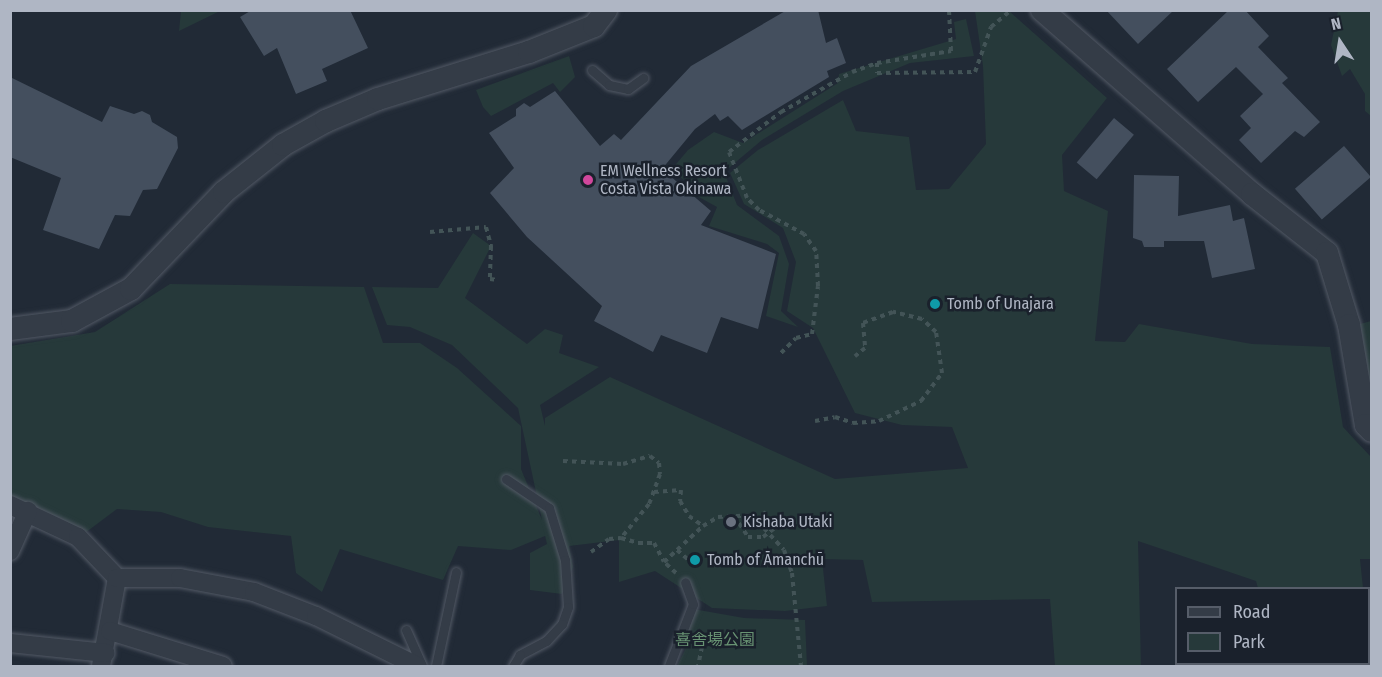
<!DOCTYPE html>
<html>
<head>
<meta charset="utf-8">
<style>
	body { margin:0 }
	#map { position:relative; width:1382px; height:677px; overflow:hidden; background:#212a36; font-family:"Fira Sans Condensed","Noto Sans JP",sans-serif }
	div>[style] { position:absolute }
	.green>* { inset:0; background:#26393a }
	.building>* { inset:0; background:#444f5e; transform-origin:0 0 }
	.path>* { height:4px; margin-top:-2px; transform-origin:0; background:repeating-linear-gradient(90deg,#435457 0 4.5px,transparent 0 9px) }
	.roads { filter:drop-shadow(0 0 2px #525965) drop-shadow(0 0 2px #525965) }
	.service>* { height:9px; margin:-4.5px; padding:0 4.5px; transform-origin:4.5px; border-radius:4.5px; background:#343c47 }
	.minor>* { height:18px; margin:-9px; padding:0 9px; transform-origin:9px; border-radius:9px; background:#343c47 }
	.tertiary>* { height:22px; margin:-11px; padding:0 11px; transform-origin:11px; border-radius:11px; background:#343c47 }
	.path-bridge>* { height:4px; margin-top:-2px; transform-origin:0; background:repeating-linear-gradient(90deg,#435457 0 4.5px,transparent 0 9px) }
	.dots>* { width:16px; height:16px; translate:-50% -50%; box-sizing:border-box; border:3px solid #1a212c; border-radius:50% }
	span { translate:-50% -50%; white-space:nowrap; text-align:center; line-height:1.15; -webkit-text-stroke:5px #1a212c; paint-order:stroke }
	.poi-label { font-size:16px; color:#afb6c4 }
	.left { translate:0 -50%; text-align:left }
	.park-label { font-size:16px; color:#689373 }
	.frame { position:absolute; inset:0; border:12px solid #afb6c4; pointer-events:none }
	.legend { position:absolute; left:1175px; top:587px; width:195px; height:78px; box-sizing:border-box; background:#1a212c; border:2px solid #565d69; margin:0; padding:8px 10px; list-style:none; font-size:18px; color:#afb6c4 }
	.legend li { display:flex; align-items:center; gap:12px; height:30px }
	.legend b { width:30px; border:2px solid #565d69 }
	.north { position:absolute; left:1310px; top:12px; width:60px; height:60px; -webkit-text-stroke:4px #1a212c; paint-order:stroke; rotate:348deg; font-size:16px; font-weight:700; line-height:24px; text-align:center; color:#afb6c4 }
	.north::after { content:''; display:block; margin:auto; width:21px; height:27px; background:#afb6c4; clip-path:polygon(50% 0,100% 100%,50% 72%,0 100%) }
</style>
</head>
<body>
<div id="map">
	<div class="green">
		<i style="clip-path:polygon(181px 11px,181px 10px,220px 11px,179px 31px)"></i>
		<i style="clip-path:polygon(975px 11px,1009px 11px,1107px 98px,1062px 155px,1064px 191px,1108px 211px,1095px 341px,1125px 342px,1139px 324px,1252px 344px,1330px 347px,1343px 427px,1371px 457px,1371px 559px,1360px 559px,1363px 588px,1258px 588px,1256px 581px,1138px 541px,1141px 666px,1055px 666px,1050px 599px,872px 602px,863px 560px,822px 559px,827px 606px,785px 611px,712px 608px,655px 571px,619px 582px,619px 540px,569px 546px,573px 567px,562px 594px,530px 590px,530px 553px,547px 544px,545px 536px,511px 550px,458px 546px,443px 580px,340px 549px,322px 592px,296px 573px,291px 536px,208px 527px,161px 512px,117px 509px,85px 533px,11px 498px,10px 346px,95px 332px,170px 284px,364px 287px,383px 343px,420px 343px,457px 368px,521px 426px,521px 469px,542px 520px,518px 408px,452px 345px,410px 327px,387px 325px,372px 287px,438px 288px,473px 233px,491px 246px,465px 298px,527px 344px,545px 329px,563px 335px,559px 353px,599px 367px,540px 405px,545px 426px,545px 418px,610px 377px,835px 479px,968px 468px,952px 427px,902px 425px,855px 413px,813px 328px,787px 311px,796px 262px,783px 228px,744px 204px,730px 173px,758px 150px,843px 100px,856px 131px,909px 137px,916px 190px,949px 189px,986px 144px,983px 66px)"></i>
		<i style="clip-path:polygon(1338px 11px,1371px 11px,1371px 116px,1365px 111px,1365px 94px,1350px 69px,1342px 76px,1331px 45px)"></i>
		<i style="clip-path:polygon(966px 19px,974px 56px,910px 63px,843px 91px,762px 140px,724px 172px,737px 205px,779px 236px,789px 264px,781px 311px,798px 327px,766px 316px,779px 253px,767px 244px,709px 226px,717px 207px,697px 196px,682px 210px,674px 204px,688px 183px,671px 170px,688px 150px,714px 132px,743px 143px,838px 83px,839px 74px,956px 39px,954px 22px)"></i>
		<i style="clip-path:polygon(569px 56px,575px 77px,560px 92px,553px 83px,491px 116px,483px 107px,476px 90px)"></i>
		<i style="clip-path:polygon(1371px 321px,1371px 387px,1360px 324px)"></i>
		<i style="clip-path:polygon(693px 609px,744px 618px,805px 620px,807px 666px,677px 666px,685px 650px)"></i>
	</div>
	<div class="building">
		<i style="clip-path:polygon(252px 10px,350px 10px,368px 48px,322px 69px,327px 81px,296px 94px,277px 48px,264px 56px,240px 17px)"></i>
		<i style="clip-path:polygon(787px 10px,818px 10px,826px 43px,837px 38px,846px 63px,827px 71px,829px 77px,742px 130px,728px 116px,720px 121px,715px 114px,695px 129px,662px 169px,711px 211px,701px 225px,776px 254px,758px 329px,721px 317px,707px 353px,661px 335px,653px 352px,594px 321px,602px 306px,527px 237px,490px 193px,514px 168px,489px 133px,516px 116px,516px 109px,524px 103px,530px 107px,555px 91px,600px 146px,614px 134px,621px 140px,691px 66px)"></i>
		<i style="clip-path:polygon(1106px 10px,1174px 10px,1138px 44px)"></i>
		<i style="clip-path:polygon(1229px 10px,1245px 10px,1269px 36px,1258px 47px,1288px 78px,1282px 83px,1320px 122px,1304px 137px,1295px 131px,1261px 163px,1239px 140px,1251px 128px,1240px 116px,1263px 94px,1236px 67px,1198px 102px,1167px 69px)"></i>
		<i style="clip-path:polygon(10px 77px,102px 122px,110px 106px,134px 114px,142px 111px,150px 115px,152px 122px,177px 137px,178px 148px,157px 189px,143px 190px,130px 216px,115px 215px,99px 249px,43px 230px,61px 178px,10px 157px)"></i>
		<i style="left:1114px;top:118px;width:26px;height:58px;rotate:40deg"></i>
		<i style="left:1344px;top:146px;width:41px;height:65px;rotate:49deg"></i>
		<i style="clip-path:polygon(1134px 175px,1179px 176px,1178px 216px,1230px 205px,1233px 221px,1244px 218px,1255px 269px,1212px 278px,1204px 241px,1164px 241px,1164px 247px,1144px 247px,1142px 241px,1133px 238px)"></i>
	</div>
	<div class="path">
		<i style="left:877px;top:63px;width:10px;rotate:90deg"></i>
		<i style="left:877px;top:73px;width:98px;rotate:-0.6deg"></i>
		<i style="left:975px;top:72px;width:48px;rotate:-70.4deg"></i>
		<i style="left:991px;top:27px;width:26px;rotate:-40deg"></i>
		<i style="left:430px;top:232px;width:56px;rotate:-5.1deg"></i>
		<i style="left:486px;top:227px;width:20px;rotate:75deg"></i>
		<i style="left:491px;top:246px;width:33px;rotate:92deg"></i>
		<i style="left:490px;top:279px;width:8px;rotate:7deg"></i>
		<i style="left:781px;top:353px;width:21px;rotate:-45deg"></i>
		<i style="left:796px;top:338px;width:16px;rotate:-14deg"></i>
		<i style="left:812px;top:334px;width:48px;rotate:-82.9deg"></i>
		<i style="left:818px;top:286px;width:35px;rotate:-93deg"></i>
		<i style="left:816px;top:251px;width:21px;rotate:-125deg"></i>
		<i style="left:804px;top:234px;width:51px;rotate:-151.9deg"></i>
		<i style="left:759px;top:210px;width:17px;rotate:-135deg"></i>
		<i style="left:747px;top:198px;width:49px;rotate:-111.4deg"></i>
		<i style="left:729px;top:152px;width:66px;rotate:-37.6deg"></i>
		<i style="left:781px;top:112px;width:81px;rotate:-29.4deg"></i>
		<i style="left:852px;top:72px;width:27px;rotate:-20deg"></i>
		<i style="left:877px;top:63px;width:75px;rotate:-9.2deg"></i>
		<i style="left:951px;top:51px;width:41px;rotate:-92.8deg"></i>
		<i style="left:815px;top:421px;width:20px;rotate:-11deg"></i>
		<i style="left:835px;top:417px;width:19px;rotate:18deg"></i>
		<i style="left:853px;top:423px;width:26px;rotate:-4deg"></i>
		<i style="left:879px;top:421px;width:47px;rotate:-25.5deg"></i>
		<i style="left:921px;top:401px;width:35px;rotate:-53deg"></i>
		<i style="left:942px;top:373px;width:41px;rotate:-98.3deg"></i>
		<i style="left:936px;top:332px;width:19px;rotate:-137deg"></i>
		<i style="left:922px;top:319px;width:30px;rotate:-166deg"></i>
		<i style="left:893px;top:312px;width:32px;rotate:160deg"></i>
		<i style="left:863px;top:323px;width:25px;rotate:85deg"></i>
		<i style="left:865px;top:348px;width:13px;rotate:141deg"></i>
		<i style="left:563px;top:461px;width:60px;rotate:2.9deg"></i>
		<i style="left:623px;top:464px;width:28px;rotate:-17deg"></i>
		<i style="left:650px;top:456px;width:11px;rotate:38deg"></i>
		<i style="left:659px;top:463px;width:11px;rotate:85deg"></i>
		<i style="left:660px;top:474px;width:32px;rotate:110deg"></i>
		<i style="left:649px;top:504px;width:44px;rotate:129.5deg"></i>
		<i style="left:654px;top:492px;width:27px;rotate:-4deg"></i>
		<i style="left:681px;top:490px;width:11px;rotate:95deg"></i>
		<i style="left:680px;top:501px;width:17px;rotate:59deg"></i>
		<i style="left:689px;top:516px;width:17px;rotate:36deg"></i>
		<i style="left:763px;top:512px;width:19px;rotate:36deg"></i>
		<i style="left:778px;top:523px;width:6px;rotate:121deg"></i>
		<i style="left:734px;top:516px;width:25px;rotate:56deg"></i>
		<i style="left:748px;top:537px;width:15px"></i>
		<i style="left:677px;top:550px;width:23px;rotate:41deg"></i>
		<i style="left:591px;top:552px;width:22px;rotate:-36deg"></i>
		<i style="left:609px;top:539px;width:12px;rotate:-5deg"></i>
		<i style="left:621px;top:538px;width:18px;rotate:16deg"></i>
		<i style="left:638px;top:543px;width:16px"></i>
		<i style="left:654px;top:543px;width:21px;rotate:62deg"></i>
		<i style="left:676px;top:573px;width:16px;rotate:-137deg"></i>
		<i style="left:664px;top:562px;width:53px;rotate:-42.7deg"></i>
		<i style="left:703px;top:526px;width:17px;rotate:-31deg"></i>
		<i style="left:718px;top:517px;width:34px;rotate:-3deg"></i>
		<i style="left:752px;top:515px;width:47px;rotate:47.6deg"></i>
		<i style="left:784px;top:550px;width:24px;rotate:71deg"></i>
		<i style="left:792px;top:573px;width:93px;rotate:84.5deg"></i>
		<i style="left:696px;top:633px;width:15px;rotate:67deg"></i>
		<i style="left:702px;top:647px;width:19px;rotate:102deg"></i>
	</div>
	<div class="roads">
		<div class="service">
			<i style="left:592px;top:70px;width:23px;rotate:41deg"></i>
			<i style="left:609px;top:85px;width:19px;rotate:12deg"></i>
			<i style="left:628px;top:89px;width:19px;rotate:-36deg"></i>
			<i style="left:506px;top:479px;width:52px;rotate:34deg"></i>
			<i style="left:549px;top:508px;width:54px;rotate:72.9deg"></i>
			<i style="left:565px;top:560px;width:47px;rotate:86.3deg"></i>
			<i style="left:568px;top:607px;width:18px;rotate:109deg"></i>
			<i style="left:562px;top:624px;width:23px;rotate:133deg"></i>
			<i style="left:546px;top:641px;width:30px;rotate:152deg"></i>
			<i style="left:520px;top:655px;width:13px;rotate:122deg"></i>
			<i style="left:406px;top:630px;width:39px;rotate:66deg"></i>
			<i style="left:436px;top:666px;width:96px;rotate:-78deg"></i>
			<i style="left:669px;top:666px;width:66px;rotate:-68.8deg"></i>
			<i style="left:693px;top:604px;width:23px;rotate:-110deg"></i>
		</div>
		<div class="minor">
			<i style="left:10px;top:505px;width:75px;rotate:25.2deg"></i>
			<i style="left:78px;top:537px;width:57px;rotate:46.4deg"></i>
			<i style="left:117px;top:578px;width:89px;rotate:100.3deg"></i>
			<i style="left:10px;top:551px;width:44px;rotate:-65.8deg"></i>
			<i style="left:117px;top:578px;width:63px"></i>
			<i style="left:180px;top:578px;width:75px;rotate:10.7deg"></i>
			<i style="left:254px;top:592px;width:66px;rotate:21.2deg"></i>
			<i style="left:316px;top:616px;width:113px;rotate:26.3deg"></i>
			<i style="left:1368px;top:620px;width:4px"></i>
			<i style="left:110px;top:631px;width:118px;rotate:17.2deg"></i>
			<i style="left:10px;top:643px;width:96px;rotate:6deg"></i>
		</div>
		<div class="tertiary">
			<i style="left:1042px;top:10px;width:279px;rotate:41.2deg"></i>
			<i style="left:1252px;top:194px;width:95px;rotate:38.2deg"></i>
			<i style="left:1327px;top:253px;width:75px;rotate:73deg"></i>
			<i style="left:1349px;top:325px;width:101px;rotate:80.4deg"></i>
			<i style="left:1366px;top:425px;width:8px;rotate:45deg"></i>
			<i style="left:10px;top:329px;width:63px;rotate:-7.4deg"></i>
			<i style="left:72px;top:321px;width:67px;rotate:-28.5deg"></i>
			<i style="left:131px;top:289px;width:134px;rotate:-46.2deg"></i>
			<i style="left:224px;top:192px;width:75px;rotate:-38.5deg"></i>
			<i style="left:283px;top:145px;width:49px;rotate:-29.2deg"></i>
			<i style="left:326px;top:121px;width:56px;rotate:-22.9deg"></i>
			<i style="left:378px;top:99px;width:158px;rotate:-17.3deg"></i>
			<i style="left:529px;top:52px;width:70px;rotate:-21.8deg"></i>
			<i style="left:594px;top:26px;width:20px;rotate:-53deg"></i>
		</div>
	</div>
	<div class="path-bridge">
		<i style="left:763px;top:537px;width:15px;rotate:-37deg"></i>
	</div>
	<div class="dots">
		<i style="left:588px;top:180px;background:#d1479c"></i>
		<i style="left:935px;top:304px;background:#0f9aa8"></i>
		<i style="left:731px;top:522px;background:#6b7280"></i>
		<i style="left:695px;top:560px;background:#0f9aa8"></i>
	</div>
	<div class="poi-label">
		<span class="left" style="left:600px;top:180px">EM Wellness Resort<br>Costa Vista Okinawa</span>
		<span class="left" style="left:947px;top:304px">Tomb of Unajara</span>
		<span class="left" style="left:743px;top:522px">Kishaba Utaki</span>
		<span class="left" style="left:707px;top:560px">Tomb of Āmanchū</span>
	</div>
	<div class="park-label">
		<span style="left:715px;top:640px">喜舎場公園</span>
	</div>
	<div class="frame"></div>
	<ul class="legend">
	<li><b style="height:8px;background:#343c47"></b>Road</li>
	<li><b style="height:16px;background:#26393a"></b>Park</li>
	</ul>
	<div class="north">N</div>
</div>
</body>
</html>
